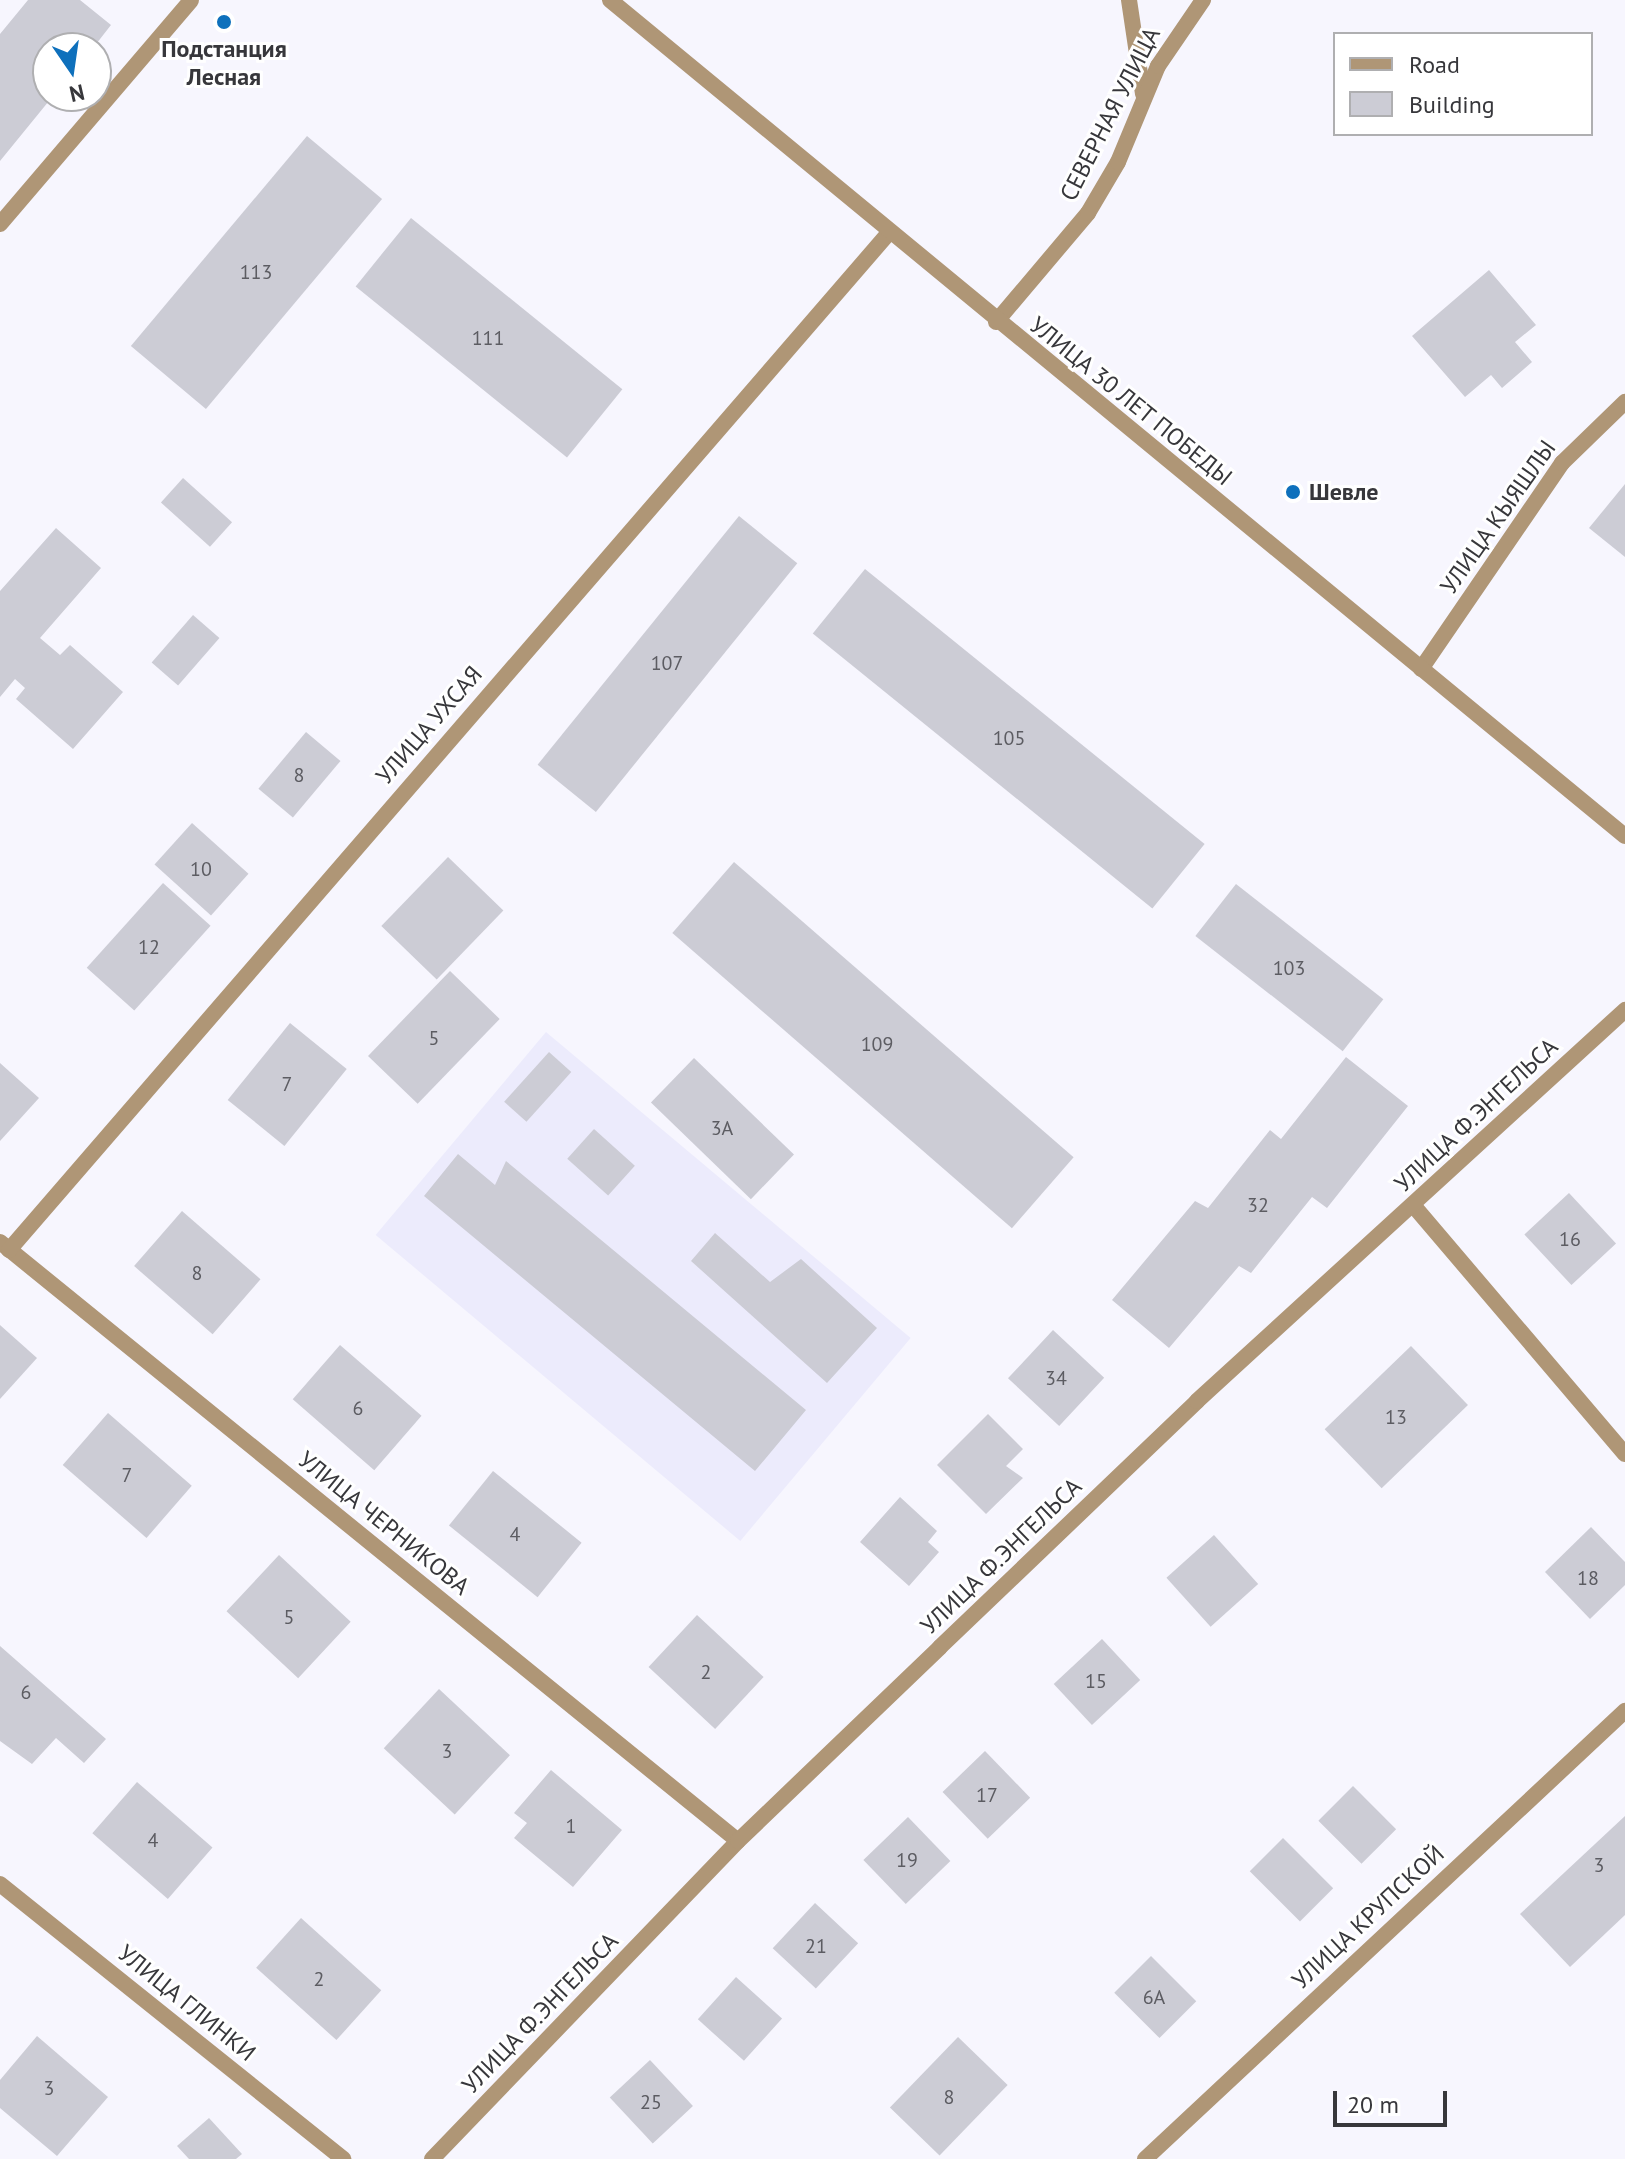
<!DOCTYPE html>
<html>
<head>
<meta charset="utf-8">
<style>
	body { margin:0 }
	#map { position:relative; width:1625px; height:2159px; overflow:hidden; background:#f7f6fe; font-family:"PT Sans",sans-serif }
	div>[style] { position:absolute }
	.built>* { inset:0; background:#ecebfc; transform-origin:0 0 }
	.building>* { inset:0; background:#ccccd5; transform-origin:0 0 }
	.service>* { height:16px; margin:-8px; padding:0 8px; transform-origin:8px; border-radius:8px; background:#af9676 }
	.minor>* { height:16px; margin:-8px; padding:0 8px; transform-origin:8px; border-radius:8px; background:#af9676 }
	.tertiary>* { height:16px; margin:-8px; padding:0 8px; transform-origin:8px; border-radius:8px; background:#af9676 }
	.dots>* { width:22px; height:22px; translate:-50% -50%; box-sizing:border-box; border:4px solid #fff; border-radius:50% }
	span { translate:-50% -50%; white-space:nowrap; text-align:center; line-height:1.15; -webkit-text-stroke:6px #fff; paint-order:stroke }
	.number-label { font-size:20px; color:#5c5c62 }
	.number-label span { -webkit-text-stroke-width:0 }
	.poi-label { font-size:24px; color:#37373b; font-weight:700 }
	.left { translate:0 -50%; text-align:left }
	.street-label { font-size:24px; color:#37373b }
	.legend { position:absolute; left:1333px; top:32px; width:260px; height:104px; box-sizing:border-box; background:#fff; border:2px solid #afafb1; margin:0; padding:10px 14px; list-style:none; font-size:24px; color:#37373b }
	.legend li { display:flex; align-items:center; gap:16px; height:40px }
	.legend b { width:40px; border:2px solid #afafb1 }
	.north { position:absolute; left:32px; top:32px; width:80px; height:80px; box-sizing:border-box; background:#fff; border:2px solid #afafb1; border-radius:50%; rotate:167deg; font-size:22px; font-weight:700; line-height:32px; text-align:center; color:#37373b }
	.north::after { content:''; display:block; margin:auto; width:28px; height:36px; background:#0e70bc; clip-path:polygon(50% 0,100% 100%,50% 72%,0 100%) }
	.scale { position:absolute; left:1333px; top:2091px; width:114px; height:36px; box-sizing:border-box; border:4px solid #37373b; border-top:0; padding-left:10px; font-size:24px; line-height:28px; white-space:nowrap; color:#37373b; -webkit-text-stroke:6px #fff; paint-order:stroke }
</style>
</head>
<body>
<div id="map">
	<div class="built">
		<i style="left:546px;top:1032px;width:476px;height:265px;rotate:40deg"></i>
	</div>
	<div class="building">
		<i style="clip-path:polygon(28px 0,80px 0,111px 25px,93px 48px,48px 48px,48px 96px,53px 96px,0 161px,0 34px)"></i>
		<i style="left:307px;top:136px;width:98px;height:274px;rotate:40deg"></i>
		<i style="left:411px;top:218px;width:272px;height:88px;rotate:39deg"></i>
		<i style="clip-path:polygon(1489px 270px,1536px 325px,1515px 342px,1532px 362px,1502px 388px,1491px 375px,1465px 397px,1412px 336px)"></i>
		<i style="left:183px;top:478px;width:66px;height:33px;rotate:42deg"></i>
		<i style="clip-path:polygon(1625px 484px,1625px 557px,1589px 528px)"></i>
		<i style="left:739px;top:516px;width:75px;height:320px;rotate:39deg"></i>
		<i style="clip-path:polygon(56px 528px,101px 568px,40px 638px,60px 655px,70px 645px,123px 692px,73px 749px,16px 699px,25px 688px,15px 679px,0 697px,0 591px)"></i>
		<i style="left:865px;top:569px;width:437px;height:83px;rotate:39deg"></i>
		<i style="left:193px;top:615px;width:35px;height:63px;rotate:41deg"></i>
		<i style="left:306px;top:732px;width:45px;height:74px;rotate:40deg"></i>
		<i style="left:192px;top:823px;width:76px;height:56px;rotate:42deg"></i>
		<i style="left:448px;top:857px;width:77px;height:96px;rotate:44deg"></i>
		<i style="left:734px;top:862px;width:450px;height:94px;rotate:41deg"></i>
		<i style="left:163px;top:883px;width:64px;height:114px;rotate:42deg"></i>
		<i style="left:1236px;top:884px;width:187px;height:66px;rotate:38deg"></i>
		<i style="left:450px;top:971px;width:69px;height:118px;rotate:44deg"></i>
		<i style="left:290px;top:1023px;width:73px;height:99px;rotate:39deg"></i>
		<i style="left:549px;top:1052px;width:30px;height:67px;rotate:42deg"></i>
		<i style="clip-path:polygon(1346px 1057px,1408px 1106px,1327px 1208px,1312px 1197px,1251px 1273px,1239px 1266px,1169px 1348px,1112px 1300px,1195px 1201px,1208px 1208px,1270px 1130px,1281px 1139px)"></i>
		<i style="left:694px;top:1058px;width:139px;height:62px;rotate:44deg"></i>
		<i style="clip-path:polygon(0 1063px,39px 1098px,0 1141px)"></i>
		<i style="left:594px;top:1129px;width:55px;height:40px;rotate:42deg"></i>
		<i style="clip-path:polygon(458px 1154px,495px 1185px,506px 1161px,806px 1410px,755px 1471px,424px 1196px)"></i>
		<i style="left:1569px;top:1193px;width:69px;height:61px;rotate:47deg"></i>
		<i style="left:182px;top:1211px;width:104px;height:73px;rotate:41deg"></i>
		<i style="clip-path:polygon(715px 1233px,770px 1282px,801px 1259px,877px 1328px,827px 1383px,691px 1261px)"></i>
		<i style="clip-path:polygon(0 1325px,37px 1358px,0 1399px)"></i>
		<i style="left:1053px;top:1330px;width:70px;height:66px;rotate:43deg"></i>
		<i style="left:340px;top:1345px;width:108px;height:72px;rotate:41deg"></i>
		<i style="left:1411px;top:1346px;width:82px;height:120px;rotate:46deg"></i>
		<i style="left:108px;top:1413px;width:111px;height:69px;rotate:41deg"></i>
		<i style="clip-path:polygon(988px 1414px,1023px 1449px,1006px 1466px,1023px 1478px,986px 1514px,937px 1465px)"></i>
		<i style="left:493px;top:1471px;width:114px;height:70px;rotate:39deg"></i>
		<i style="clip-path:polygon(900px 1497px,937px 1531px,928px 1542px,939px 1552px,909px 1586px,860px 1542px)"></i>
		<i style="clip-path:polygon(1591px 1527px,1625px 1562px,1625px 1585px,1590px 1619px,1545px 1572px)"></i>
		<i style="left:1214px;top:1535px;width:66px;height:64px;rotate:48deg"></i>
		<i style="left:279px;top:1555px;width:98px;height:77px;rotate:43deg"></i>
		<i style="left:697px;top:1615px;width:91px;height:71px;rotate:43deg"></i>
		<i style="left:1102px;top:1639px;width:56px;height:66px;rotate:47deg"></i>
		<i style="clip-path:polygon(0 1646px,106px 1739px,84px 1763px,56px 1738px,32px 1764px,0 1741px)"></i>
		<i style="left:439px;top:1689px;width:97px;height:81px;rotate:43deg"></i>
		<i style="left:985px;top:1751px;width:65px;height:59px;rotate:46deg"></i>
		<i style="clip-path:polygon(551px 1770px,622px 1830px,573px 1887px,514px 1838px,527px 1823px,514px 1813px)"></i>
		<i style="left:137px;top:1782px;width:100px;height:68px;rotate:41deg"></i>
		<i style="left:1353px;top:1786px;width:61px;height:49px;rotate:45deg"></i>
		<i style="clip-path:polygon(1625px 1816px,1625px 1915px,1570px 1967px,1520px 1914px)"></i>
		<i style="left:908px;top:1817px;width:61px;height:62px;rotate:46deg"></i>
		<i style="left:1283px;top:1838px;width:71px;height:47px;rotate:45deg"></i>
		<i style="left:815px;top:1903px;width:59px;height:62px;rotate:43deg"></i>
		<i style="left:301px;top:1918px;width:108px;height:67px;rotate:42deg"></i>
		<i style="left:1151px;top:1956px;width:64px;height:52px;rotate:45deg"></i>
		<i style="left:736px;top:1977px;width:62px;height:57px;rotate:42deg"></i>
		<i style="clip-path:polygon(37px 2036px,108px 2097px,57px 2156px,0 2108px,0 2080px)"></i>
		<i style="left:958px;top:2037px;width:69px;height:98px;rotate:44deg"></i>
		<i style="left:650px;top:2060px;width:63px;height:55px;rotate:47deg"></i>
		<i style="clip-path:polygon(209px 2118px,242px 2154px,236px 2159px,189px 2159px,177px 2146px)"></i>
	</div>
	<div class="service">
		<i style="left:1129px;top:0;width:95px;rotate:81.5deg"></i>
	</div>
	<div class="minor">
		<i style="left:0;top:224px;width:294px;rotate:-49.5deg"></i>
		<i style="left:996px;top:322px;width:143px;rotate:-49.8deg"></i>
		<i style="left:1088px;top:213px;width:59px;rotate:-59.5deg"></i>
		<i style="left:1118px;top:162px;width:104px;rotate:-67.4deg"></i>
		<i style="left:1158px;top:66px;width:80px;rotate:-55.7deg"></i>
		<i style="left:1421px;top:669px;width:250px;rotate:-55.6deg"></i>
		<i style="left:1562px;top:463px;width:88px;rotate:-44.1deg"></i>
		<i style="left:1413px;top:1205px;width:327px;rotate:49.6deg"></i>
		<i style="left:0;top:1242px;width:950px;rotate:39.06deg"></i>
		<i style="left:9px;top:1250px;width:1343px;rotate:-49.14deg"></i>
		<i style="left:0;top:1884px;width:440px;rotate:38.7deg"></i>
		<i style="left:432px;top:2159px;width:441px;rotate:-46.1deg"></i>
		<i style="left:738px;top:1841px;width:280px;rotate:-43.8deg"></i>
		<i style="left:940px;top:1647px;width:356px;rotate:-43.7deg"></i>
		<i style="left:1197px;top:1401px;width:580px;rotate:-42.41deg"></i>
		<i style="left:1145px;top:2159px;width:657px;rotate:-43.03deg"></i>
	</div>
	<div class="tertiary">
		<i style="left:610px;top:0;width:1315px;rotate:39.48deg"></i>
	</div>
	<div class="dots">
		<i style="left:224px;top:22px;background:#0e70bc"></i>
		<i style="left:1293px;top:492px;background:#0e70bc"></i>
	</div>
	<div class="number-label">
		<span style="left:256px;top:272px">113</span>
		<span style="left:488px;top:338px">111</span>
		<span style="left:667px;top:663px">107</span>
		<span style="left:1009px;top:738px">105</span>
		<span style="left:299px;top:775px">8</span>
		<span style="left:201px;top:869px">10</span>
		<span style="left:149px;top:947px">12</span>
		<span style="left:1289px;top:968px">103</span>
		<span style="left:434px;top:1038px">5</span>
		<span style="left:877px;top:1044px">109</span>
		<span style="left:287px;top:1084px">7</span>
		<span style="left:722px;top:1128px">3А</span>
		<span style="left:1258px;top:1205px">32</span>
		<span style="left:1570px;top:1239px">16</span>
		<span style="left:197px;top:1273px">8</span>
		<span style="left:1056px;top:1378px">34</span>
		<span style="left:358px;top:1408px">6</span>
		<span style="left:1396px;top:1417px">13</span>
		<span style="left:127px;top:1475px">7</span>
		<span style="left:515px;top:1534px">4</span>
		<span style="left:1588px;top:1578px">18</span>
		<span style="left:289px;top:1617px">5</span>
		<span style="left:706px;top:1672px">2</span>
		<span style="left:1096px;top:1681px">15</span>
		<span style="left:26px;top:1692px">6</span>
		<span style="left:447px;top:1751px">3</span>
		<span style="left:987px;top:1795px">17</span>
		<span style="left:571px;top:1826px">1</span>
		<span style="left:153px;top:1840px">4</span>
		<span style="left:907px;top:1860px">19</span>
		<span style="left:1599px;top:1865px">3</span>
		<span style="left:816px;top:1946px">21</span>
		<span style="left:319px;top:1979px">2</span>
		<span style="left:1154px;top:1997px">6А</span>
		<span style="left:49px;top:2088px">3</span>
		<span style="left:949px;top:2097px">8</span>
		<span style="left:651px;top:2102px">25</span>
	</div>
	<div class="poi-label">
		<span style="left:224px;top:63px">Подстанция<br>Лесная</span>
		<span class="left" style="left:1309px;top:492px">Шевле</span>
	</div>
	<div class="street-label">
		<span style="left:1110px;top:114px;rotate:-63deg">СЕВЕРНАЯ УЛИЦА</span>
		<span style="left:1131px;top:401px;rotate:39deg">УЛИЦА 30 ЛЕТ ПОБЕДЫ</span>
		<span style="left:1498px;top:517px;rotate:-55deg">УЛИЦА КЫЯШЛЫ</span>
		<span style="left:429px;top:725px;rotate:-49deg">УЛИЦА УХСАЯ</span>
		<span style="left:1476px;top:1115px;rotate:-43deg">УЛИЦА Ф.ЭНГЕЛЬСА</span>
		<span style="left:384px;top:1523px;rotate:39deg">УЛИЦА ЧЕРНИКОВА</span>
		<span style="left:1001px;top:1556px;rotate:-44deg">УЛИЦА Ф.ЭНГЕЛЬСА</span>
		<span style="left:1368px;top:1917px;rotate:-43deg">УЛИЦА КРУПСКОЙ</span>
		<span style="left:187px;top:2003px;rotate:39deg">УЛИЦА ГЛИНКИ</span>
		<span style="left:540px;top:2013px;rotate:-46deg">УЛИЦА Ф.ЭНГЕЛЬСА</span>
	</div>
	<ul class="legend">
	<li><b style="height:10px;background:#af9676"></b>Road</li>
	<li><b style="height:22px;background:#ccccd5"></b>Building</li>
	</ul>
	<div class="north">N</div>
	<div class="scale">20 m</div>
</div>
</body>
</html>
